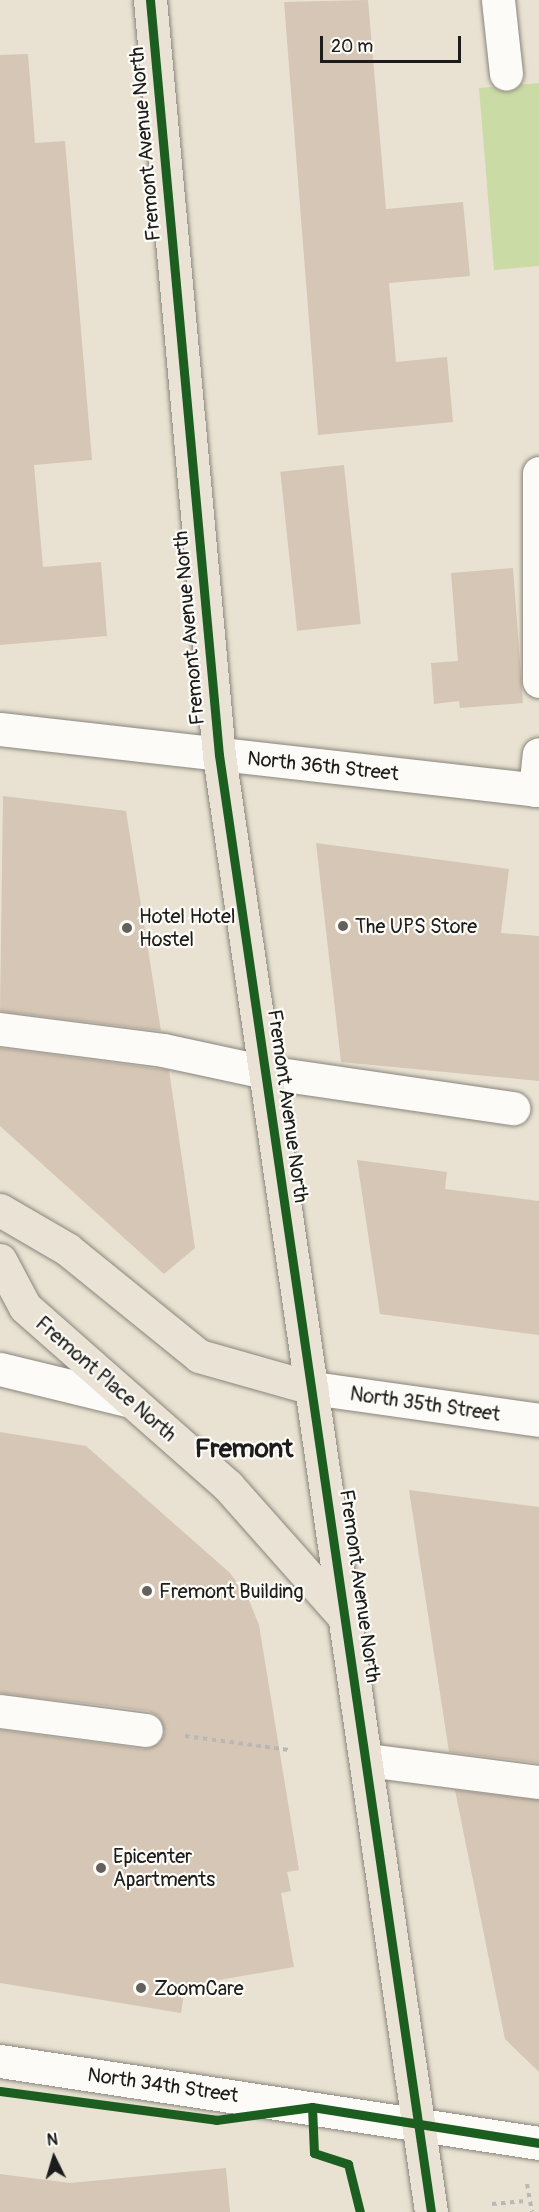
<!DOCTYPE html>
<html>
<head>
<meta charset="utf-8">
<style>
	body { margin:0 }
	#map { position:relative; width:539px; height:2212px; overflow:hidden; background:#e9e2d2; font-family:Pangolin,sans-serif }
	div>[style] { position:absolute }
	.green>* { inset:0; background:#cadba5 }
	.building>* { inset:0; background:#d6c6b5; transform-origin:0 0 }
	.path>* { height:4px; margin-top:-2px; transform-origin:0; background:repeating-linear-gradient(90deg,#b9b8b5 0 4.5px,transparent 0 9px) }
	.roads { filter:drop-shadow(0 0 2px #89857d) drop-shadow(0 0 2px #89857d) }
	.minor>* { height:33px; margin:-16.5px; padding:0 16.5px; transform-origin:16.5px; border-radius:16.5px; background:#fcfbf8 }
	.major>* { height:33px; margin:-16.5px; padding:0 16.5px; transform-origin:16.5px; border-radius:16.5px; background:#eae2d5 }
	.cycleway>* { height:9px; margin:-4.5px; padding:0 4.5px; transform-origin:4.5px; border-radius:4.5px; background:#1b5e20 }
	.dots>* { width:16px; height:16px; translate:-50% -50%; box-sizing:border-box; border:3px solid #fdfcf7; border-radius:50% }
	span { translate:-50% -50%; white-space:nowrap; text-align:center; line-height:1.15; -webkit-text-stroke:4.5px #fdfcf7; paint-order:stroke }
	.street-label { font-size:20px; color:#1c1c1c }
	.poi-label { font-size:20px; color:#1c1c1c }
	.left { translate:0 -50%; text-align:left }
	.district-label { font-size:26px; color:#1c1c1c; font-weight:700 }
	.north { position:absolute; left:24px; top:2128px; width:60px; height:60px; -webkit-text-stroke:4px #fdfcf7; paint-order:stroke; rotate:355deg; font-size:16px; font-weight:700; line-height:24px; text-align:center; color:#1c1c1c }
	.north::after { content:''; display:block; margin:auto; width:21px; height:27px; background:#1c1c1c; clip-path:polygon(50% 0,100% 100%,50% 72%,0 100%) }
	.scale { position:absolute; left:320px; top:36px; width:141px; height:27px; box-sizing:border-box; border:3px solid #1c1c1c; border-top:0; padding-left:8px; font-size:18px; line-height:21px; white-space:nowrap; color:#1c1c1c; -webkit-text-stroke:4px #fdfcf7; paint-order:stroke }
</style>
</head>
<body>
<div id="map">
	<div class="green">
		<i style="clip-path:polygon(539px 83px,539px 266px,494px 270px,479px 88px)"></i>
	</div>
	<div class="building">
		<i style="clip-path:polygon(368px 0,386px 209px,463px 202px,470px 276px,389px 283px,396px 362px,447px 357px,453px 422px,318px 435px,284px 2px)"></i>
		<i style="clip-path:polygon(28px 54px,35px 143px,65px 141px,92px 460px,34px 465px,43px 567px,101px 562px,107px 636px,0 645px,0 55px)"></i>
		<i style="left:344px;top:465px;width:160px;height:64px;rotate:84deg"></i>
		<i style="clip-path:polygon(513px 568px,523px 703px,460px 708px,459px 701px,434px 704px,431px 663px,458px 661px,451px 573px)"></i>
		<i style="clip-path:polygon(3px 796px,126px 811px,161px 1031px,0 1011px)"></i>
		<i style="clip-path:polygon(316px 843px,509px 869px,501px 933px,539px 936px,539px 1081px,341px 1062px)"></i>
		<i style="clip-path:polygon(0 1048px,169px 1070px,195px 1248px,164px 1274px,0 1126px)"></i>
		<i style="clip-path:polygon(357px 1160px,447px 1172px,445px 1189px,539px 1201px,539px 1335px,380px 1314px)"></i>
		<i style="clip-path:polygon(0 1432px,86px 1446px,230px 1573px,248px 1598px,259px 1625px,299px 1870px,287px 1872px,291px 1891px,281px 1893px,294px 1967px,185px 1986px,181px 2013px,0 1983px,0 1730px,144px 1749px,160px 1742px,165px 1732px,158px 1716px,148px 1711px,0 1693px)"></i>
		<i style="clip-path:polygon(409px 1490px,539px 1507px,539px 1763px,449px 1752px)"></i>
		<i style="clip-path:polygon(455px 1790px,539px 1800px,539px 2072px,505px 2039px)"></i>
		<i style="clip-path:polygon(226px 2168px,230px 2212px,0 2212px,0 2174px,70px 2183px)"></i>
	</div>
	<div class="path">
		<i style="left:185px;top:1736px;width:105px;rotate:7.7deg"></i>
		<i style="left:527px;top:2184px;width:28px;rotate:80deg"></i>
		<i style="left:492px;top:2204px;width:34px;rotate:-5deg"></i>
	</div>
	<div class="roads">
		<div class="minor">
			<i style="left:498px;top:0;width:74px;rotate:83.8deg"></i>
			<i style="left:539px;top:473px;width:208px;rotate:90deg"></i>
			<i style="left:0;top:729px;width:542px;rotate:6.46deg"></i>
			<i style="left:535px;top:790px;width:36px;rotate:-84deg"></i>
			<i style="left:0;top:1029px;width:164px;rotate:7.3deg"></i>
			<i style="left:163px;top:1050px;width:104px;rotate:12.2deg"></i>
			<i style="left:265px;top:1072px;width:251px;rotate:8.3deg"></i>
			<i style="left:0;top:1369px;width:135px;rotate:13.7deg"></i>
			<i style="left:312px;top:1388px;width:229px;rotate:8deg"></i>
			<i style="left:0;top:1711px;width:147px;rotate:7.4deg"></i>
			<i style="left:367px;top:1760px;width:173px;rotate:7.3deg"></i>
			<i style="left:0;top:2061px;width:545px;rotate:8.65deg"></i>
		</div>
		<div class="major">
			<i style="left:150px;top:0;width:758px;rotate:84.78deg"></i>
			<i style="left:219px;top:755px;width:1472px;rotate:81.72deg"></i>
			<i style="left:0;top:1210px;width:78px;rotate:30.2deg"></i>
			<i style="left:67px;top:1249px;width:170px;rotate:39deg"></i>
			<i style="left:199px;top:1356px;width:117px;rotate:15.8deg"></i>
			<i style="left:0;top:1260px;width:53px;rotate:62deg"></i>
			<i style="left:25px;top:1307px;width:271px;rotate:41.4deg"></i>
			<i style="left:228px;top:1486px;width:178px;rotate:48.4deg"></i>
		</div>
	</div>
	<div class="cycleway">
		<i style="left:150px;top:0;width:758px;rotate:84.78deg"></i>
		<i style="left:219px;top:755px;width:1472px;rotate:81.72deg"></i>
		<i style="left:0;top:2091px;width:218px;rotate:7.6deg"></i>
		<i style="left:216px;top:2120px;width:97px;rotate:-7.7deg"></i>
		<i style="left:312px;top:2107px;width:230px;rotate:9deg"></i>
		<i style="left:312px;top:2107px;width:46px;rotate:87.5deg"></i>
		<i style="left:314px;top:2153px;width:36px;rotate:18deg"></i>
		<i style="left:348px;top:2164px;width:49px;rotate:76deg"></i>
	</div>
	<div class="dots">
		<i style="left:343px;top:926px;background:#64615c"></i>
		<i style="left:127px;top:928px;background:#64615c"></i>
		<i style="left:147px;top:1591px;background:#64615c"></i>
		<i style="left:101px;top:1868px;background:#64615c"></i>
		<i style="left:141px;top:1988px;background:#64615c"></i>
	</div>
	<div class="street-label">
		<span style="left:145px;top:144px;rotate:-95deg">Fremont Avenue North</span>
		<span style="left:189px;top:628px;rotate:-95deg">Fremont Avenue North</span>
		<span style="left:323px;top:766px;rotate:6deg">North 36th Street</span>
		<span style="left:288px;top:1106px;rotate:82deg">Fremont Avenue North</span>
		<span style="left:106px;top:1379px;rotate:41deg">Fremont Place North</span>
		<span style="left:425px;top:1404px;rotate:8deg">North 35th Street</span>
		<span style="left:360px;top:1586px;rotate:82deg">Fremont Avenue North</span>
		<span style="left:163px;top:2085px;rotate:8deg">North 34th Street</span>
	</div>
	<div class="poi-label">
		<span class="left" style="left:139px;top:928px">Hotel Hotel<br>Hostel</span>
		<span class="left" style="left:355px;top:926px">The UPS Store</span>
		<span class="left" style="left:159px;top:1591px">Fremont Building</span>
		<span class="left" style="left:113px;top:1868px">Epicenter<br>Apartments</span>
		<span class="left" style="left:154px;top:1988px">ZoomCare</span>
	</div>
	<div class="district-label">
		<span style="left:244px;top:1450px">Fremont</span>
	</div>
	<div class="north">N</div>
	<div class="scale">20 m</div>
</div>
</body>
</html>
